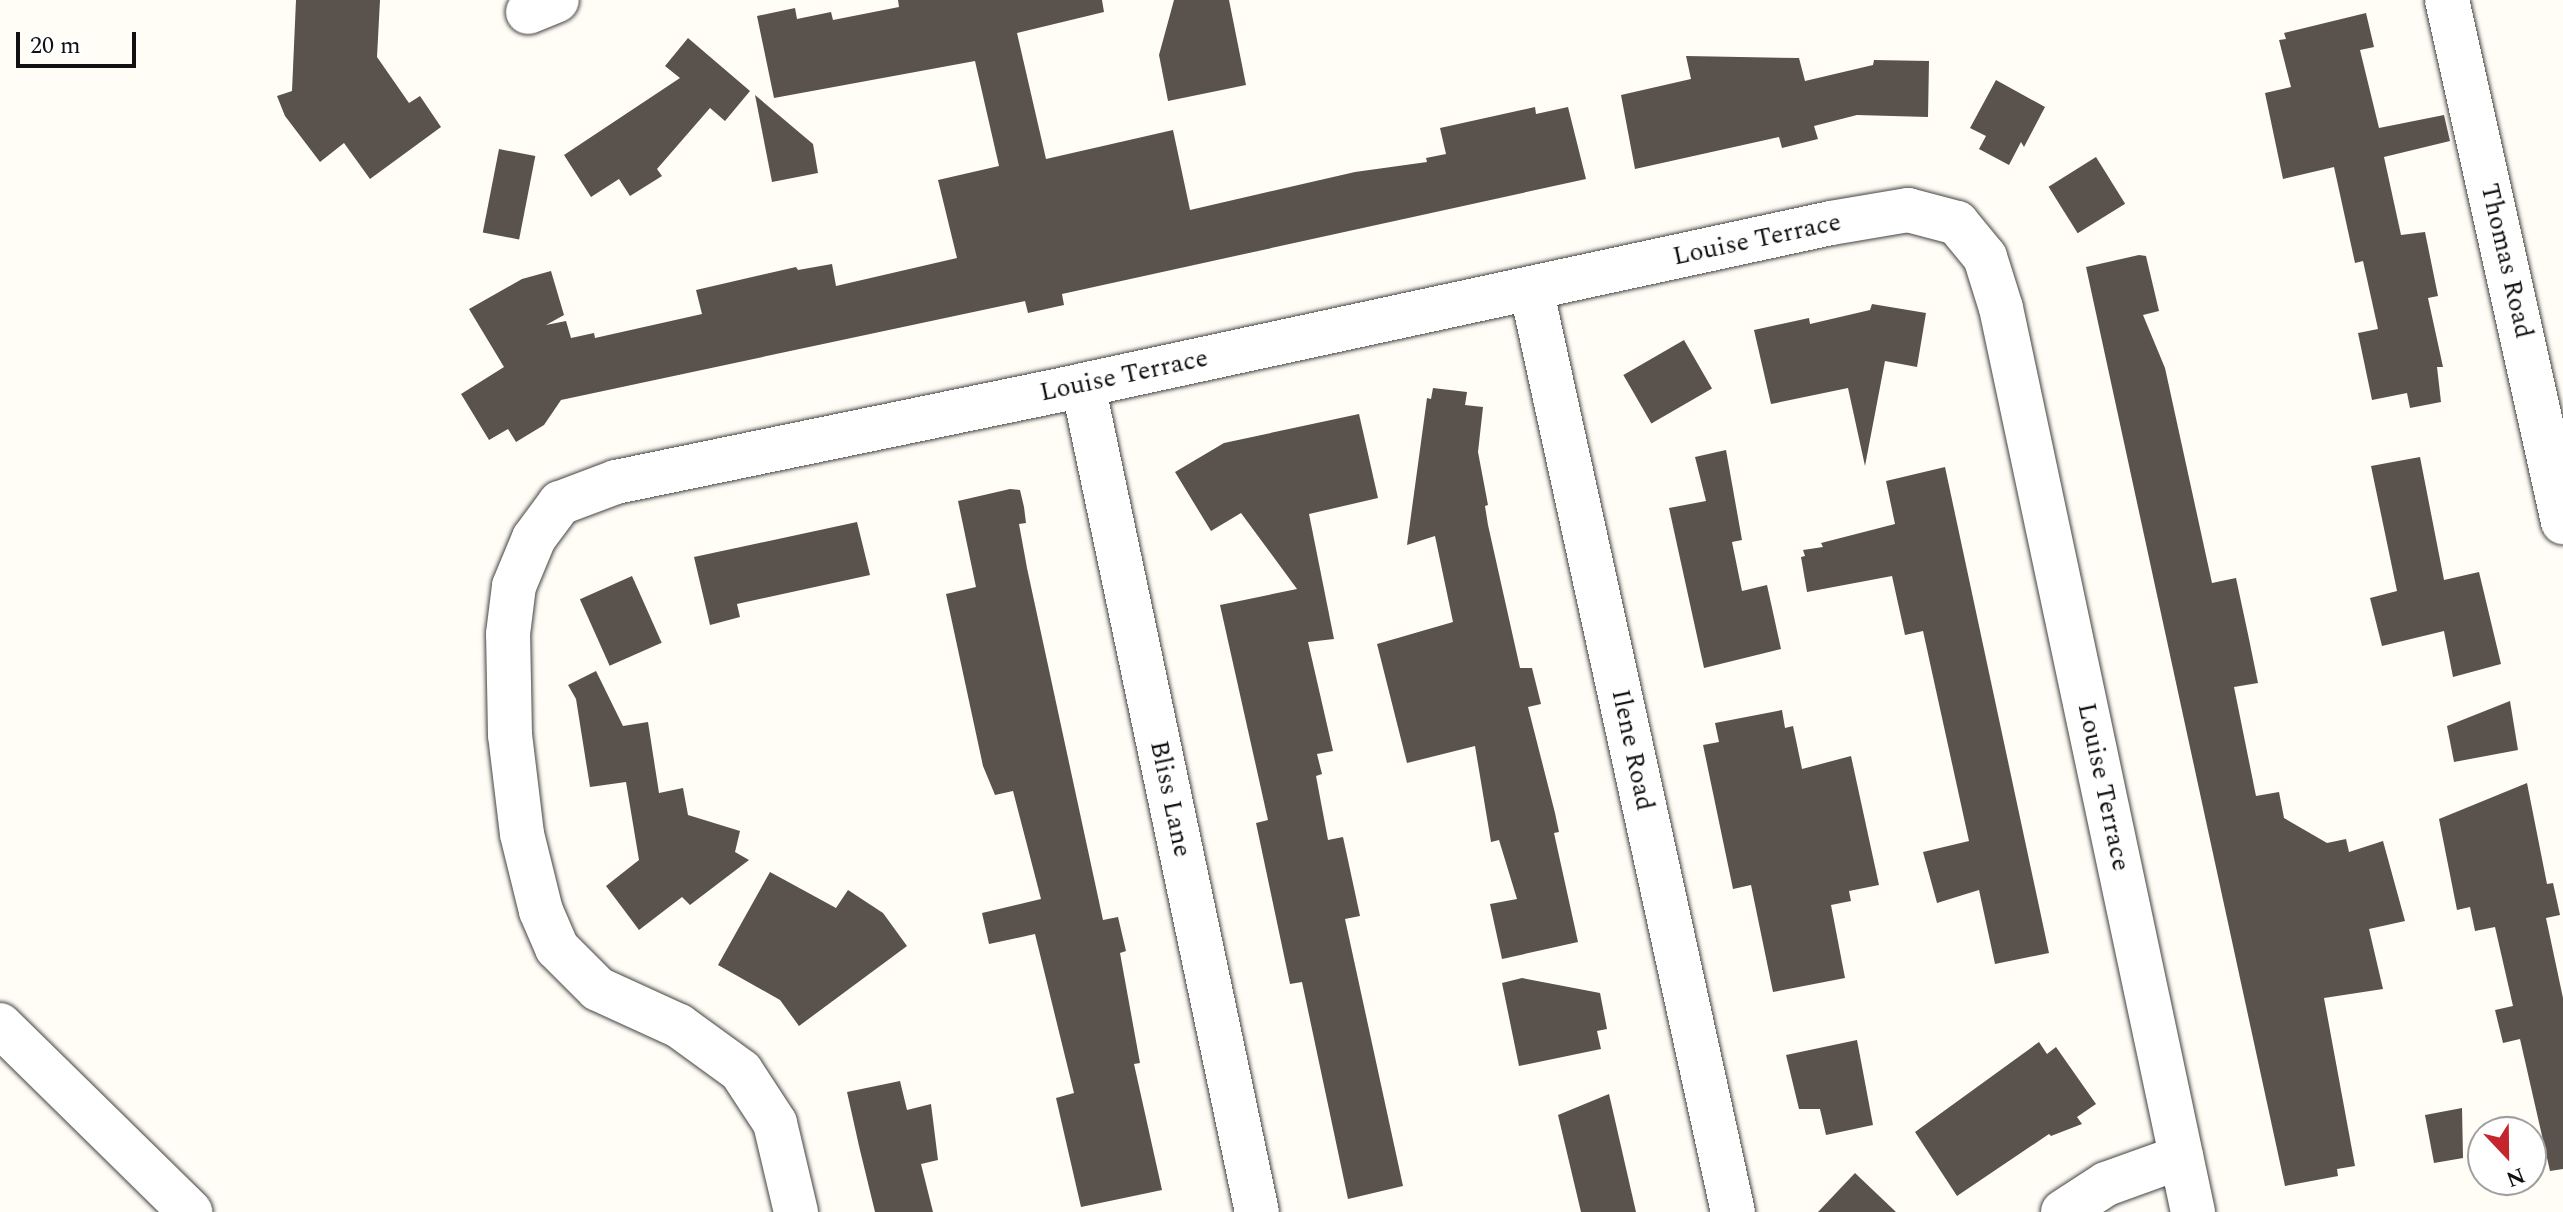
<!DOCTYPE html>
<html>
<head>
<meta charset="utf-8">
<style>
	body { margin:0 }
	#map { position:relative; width:2563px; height:1212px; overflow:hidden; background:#fffdf5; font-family:Spectral,serif }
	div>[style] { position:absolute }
	.building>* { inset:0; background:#5a524d; transform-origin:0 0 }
	.roads { filter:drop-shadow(0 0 2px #444) drop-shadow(0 0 2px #444) }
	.minor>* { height:44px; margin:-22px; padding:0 22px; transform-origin:22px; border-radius:22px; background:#fff }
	span { translate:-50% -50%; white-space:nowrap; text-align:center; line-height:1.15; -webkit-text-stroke:8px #fff; paint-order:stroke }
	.street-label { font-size:26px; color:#111 }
	.north { position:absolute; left:2467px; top:1116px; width:80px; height:80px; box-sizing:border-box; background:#fff; border:2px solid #a0a0a0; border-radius:50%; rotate:158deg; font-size:22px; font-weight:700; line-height:32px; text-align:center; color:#111 }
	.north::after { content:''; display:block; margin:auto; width:28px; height:36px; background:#c4262e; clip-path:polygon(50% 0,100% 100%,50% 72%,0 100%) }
	.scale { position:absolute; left:16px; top:32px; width:120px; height:36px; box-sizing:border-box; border:4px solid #111; border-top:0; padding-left:10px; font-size:24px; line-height:28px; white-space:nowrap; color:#111; -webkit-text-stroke:6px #fff; paint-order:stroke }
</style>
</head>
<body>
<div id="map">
	<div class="building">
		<i style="clip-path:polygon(296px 0,380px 0,377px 57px,409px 103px,420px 96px,441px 127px,370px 179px,344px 143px,320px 162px,285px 116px,277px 96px,292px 91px)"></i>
		<i style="clip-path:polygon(898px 0,1102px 0,1104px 12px,1017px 33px,1046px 159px,1173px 130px,1190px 210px,1355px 172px,1427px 162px,1426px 158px,1446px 154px,1440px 128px,1535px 107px,1536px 114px,1568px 107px,1586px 179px,1062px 294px,1064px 305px,1028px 313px,1025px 301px,561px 400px,544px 425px,516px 442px,508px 429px,489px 440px,461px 394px,504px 367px,469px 309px,522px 279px,551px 271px,564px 315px,546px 325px,566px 321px,571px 338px,594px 333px,595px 338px,702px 314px,696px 290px,796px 267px,798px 270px,832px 264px,836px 286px,957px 258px,938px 180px,999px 166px,975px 61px,774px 98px,757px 16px,795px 8px,797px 19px,831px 12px,833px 20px,899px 7px)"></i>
		<i style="clip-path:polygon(1174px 0,1229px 0,1246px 85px,1168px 101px,1159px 55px)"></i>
		<i style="clip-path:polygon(2366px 13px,2374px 47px,2360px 50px,2379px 128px,2444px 115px,2450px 141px,2384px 157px,2401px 235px,2425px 232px,2438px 296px,2428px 298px,2443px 367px,2437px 367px,2441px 402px,2410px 408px,2407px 393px,2372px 400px,2358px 333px,2378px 329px,2363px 261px,2355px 263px,2334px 167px,2283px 179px,2265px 93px,2291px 87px,2279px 40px,2286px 39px,2284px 33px)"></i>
		<i style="clip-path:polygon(688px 38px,750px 91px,725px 121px,710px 108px,657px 169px,662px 176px,630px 196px,619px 179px,591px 197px,564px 155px,680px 78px,665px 66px)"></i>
		<i style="clip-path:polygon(1686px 56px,1799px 58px,1805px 81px,1873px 65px,1874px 60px,1929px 61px,1928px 117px,1857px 115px,1814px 126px,1818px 139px,1782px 148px,1779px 137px,1635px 169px,1621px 95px,1691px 79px)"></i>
		<i style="clip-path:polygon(1996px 80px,2045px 107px,2024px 147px,2021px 142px,2009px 165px,1979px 149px,1986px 136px,1970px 128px)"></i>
		<i style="clip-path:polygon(755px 95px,813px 144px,818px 173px,772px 182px)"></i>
		<i style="left:499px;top:149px;width:37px;height:85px;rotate:11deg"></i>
		<i style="left:2096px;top:157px;width:55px;height:56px;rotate:58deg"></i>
		<i style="clip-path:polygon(2139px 255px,2146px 256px,2159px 311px,2143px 315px,2165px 368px,2212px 583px,2236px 578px,2249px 639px,2258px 683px,2234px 687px,2256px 796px,2279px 792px,2284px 818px,2327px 843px,2346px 839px,2349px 852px,2383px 841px,2405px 921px,2369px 929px,2383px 989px,2324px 998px,2355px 1166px,2337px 1169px,2338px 1176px,2285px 1186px,2086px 267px)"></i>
		<i style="clip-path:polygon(1872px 304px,1926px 313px,1917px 367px,1885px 361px,1865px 466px,1848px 388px,1771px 404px,1754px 330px,1809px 318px,1810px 324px,1870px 310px)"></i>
		<i style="left:1684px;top:340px;width:56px;height:70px;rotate:60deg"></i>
		<i style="clip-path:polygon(1433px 388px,1467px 392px,1465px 405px,1483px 407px,1478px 452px,1488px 505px,1485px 506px,1488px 525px,1520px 668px,1532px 668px,1541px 704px,1528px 707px,1555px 813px,1559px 832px,1554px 833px,1578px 942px,1502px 959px,1490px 904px,1517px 899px,1499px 840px,1491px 842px,1475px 746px,1407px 763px,1377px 644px,1453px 622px,1435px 536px,1407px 545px,1427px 398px,1431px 399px)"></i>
		<i style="clip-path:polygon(1359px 414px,1378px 498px,1309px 514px,1334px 639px,1308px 642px,1333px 751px,1317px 754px,1322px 774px,1316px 776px,1328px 840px,1343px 837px,1360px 916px,1345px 919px,1403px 1186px,1348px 1199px,1302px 982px,1290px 984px,1256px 823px,1268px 820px,1220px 605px,1297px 589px,1241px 513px,1211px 531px,1175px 472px,1224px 443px)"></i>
		<i style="clip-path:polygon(1726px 450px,1742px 540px,1732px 542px,1742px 591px,1767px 585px,1781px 649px,1704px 668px,1669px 508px,1706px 501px,1695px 457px)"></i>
		<i style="clip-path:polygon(2420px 457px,2444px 580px,2479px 572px,2501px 664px,2453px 677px,2444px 631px,2382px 646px,2370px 598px,2397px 591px,2371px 466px)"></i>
		<i style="clip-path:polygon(1945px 467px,2049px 953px,1995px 964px,1979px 890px,1937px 903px,1923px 852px,1969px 841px,1923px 631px,1905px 635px,1892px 576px,1807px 592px,1801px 557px,1805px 556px,1803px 550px,1823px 547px,1821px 543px,1895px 524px,1886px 481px)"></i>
		<i style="clip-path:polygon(1010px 489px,1020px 490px,1024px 507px,1026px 523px,1019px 524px,1027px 568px,1103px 920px,1118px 917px,1126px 951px,1120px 953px,1140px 1063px,1134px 1064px,1162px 1190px,1081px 1207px,1056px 1098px,1074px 1093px,1035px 934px,989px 944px,982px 913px,1041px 899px,1013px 791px,995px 795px,983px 766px,946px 594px,976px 587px,958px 501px)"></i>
		<i style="clip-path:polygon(857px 522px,870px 575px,737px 604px,740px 617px,710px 625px,694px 557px)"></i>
		<i style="left:632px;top:576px;width:73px;height:57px;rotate:66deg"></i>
		<i style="clip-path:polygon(596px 671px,623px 726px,648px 722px,659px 793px,683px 788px,688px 815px,740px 831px,735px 852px,749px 860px,690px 905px,682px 897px,639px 930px,606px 886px,639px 860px,626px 782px,590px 787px,576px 699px,568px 685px)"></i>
		<i style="clip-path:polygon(2510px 701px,2518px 750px,2454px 762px,2447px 726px)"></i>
		<i style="clip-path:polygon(1782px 710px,1785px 728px,1793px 726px,1802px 769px,1851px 756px,1879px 885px,1849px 891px,1851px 901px,1831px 905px,1845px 978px,1773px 992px,1751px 885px,1733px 889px,1703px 745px,1719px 742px,1715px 723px)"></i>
		<i style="clip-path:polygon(2527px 783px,2547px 884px,2553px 883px,2560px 915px,2546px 918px,2563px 998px,2563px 1169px,2550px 1171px,2520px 1039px,2503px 1043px,2495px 1010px,2513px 1006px,2495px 927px,2475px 931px,2470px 907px,2457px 910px,2439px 819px)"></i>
		<i style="clip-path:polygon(770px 872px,836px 908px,848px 890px,883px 913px,907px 946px,799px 1026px,780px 1000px,718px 965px)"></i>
		<i style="clip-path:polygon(1522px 978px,1600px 993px,1607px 1029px,1597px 1031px,1601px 1049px,1519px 1066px,1502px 983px)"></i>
		<i style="clip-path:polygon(1857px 1040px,1873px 1125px,1826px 1135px,1820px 1109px,1799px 1109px,1786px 1055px)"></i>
		<i style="clip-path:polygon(2039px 1042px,2047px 1054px,2056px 1047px,2096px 1104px,2077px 1117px,2082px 1124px,2051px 1136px,2049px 1134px,1957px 1196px,1915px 1132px)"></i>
		<i style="clip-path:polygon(900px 1081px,907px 1110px,931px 1104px,938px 1160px,921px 1164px,933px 1212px,875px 1212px,859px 1146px,847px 1092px)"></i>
		<i style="clip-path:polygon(1609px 1094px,1636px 1212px,1581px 1212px,1558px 1115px)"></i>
		<i style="clip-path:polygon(2462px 1108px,2463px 1158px,2434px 1163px,2425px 1115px)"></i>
		<i style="clip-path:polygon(1855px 1173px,1896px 1212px,1818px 1212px)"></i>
	</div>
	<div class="roads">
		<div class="minor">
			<i style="left:2447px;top:0;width:535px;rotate:77.47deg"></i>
			<i style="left:528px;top:12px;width:31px;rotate:-22deg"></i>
			<i style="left:1531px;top:288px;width:946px;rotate:77.67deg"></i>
			<i style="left:1083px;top:385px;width:845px;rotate:78.12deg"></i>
			<i style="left:0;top:1025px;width:267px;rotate:44.5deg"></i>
			<i style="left:796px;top:1212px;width:91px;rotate:-103.3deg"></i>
			<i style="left:775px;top:1123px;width:62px;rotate:-123.2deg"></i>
			<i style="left:741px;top:1071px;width:77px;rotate:-144deg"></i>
			<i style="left:679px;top:1026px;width:89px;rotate:-155.4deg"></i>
			<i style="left:598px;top:989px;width:58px;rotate:-135deg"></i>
			<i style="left:557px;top:948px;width:40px;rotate:-113.4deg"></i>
			<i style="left:541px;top:911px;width:79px;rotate:-103.9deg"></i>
			<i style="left:522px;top:834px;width:100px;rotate:-96.9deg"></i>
			<i style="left:510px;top:735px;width:101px;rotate:-91.1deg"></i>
			<i style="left:508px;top:634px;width:48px;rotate:-82.9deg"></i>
			<i style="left:514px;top:586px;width:52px;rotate:-67.4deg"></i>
			<i style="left:534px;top:538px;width:44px;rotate:-53.4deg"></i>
			<i style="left:560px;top:503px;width:60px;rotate:-20.6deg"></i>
			<i style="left:616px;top:482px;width:477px;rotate:-11.7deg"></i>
			<i style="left:1083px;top:385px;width:765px;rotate:-12.22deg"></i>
			<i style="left:1831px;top:223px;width:78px;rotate:-9.6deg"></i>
			<i style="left:1908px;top:210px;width:51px;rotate:14.9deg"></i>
			<i style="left:1957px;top:223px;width:44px;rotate:50.5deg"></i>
			<i style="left:1985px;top:257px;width:53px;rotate:72.6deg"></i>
			<i style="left:2001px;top:308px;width:924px;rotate:78.01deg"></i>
			<i style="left:2063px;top:1212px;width:51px;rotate:-33.1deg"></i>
			<i style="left:2106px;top:1184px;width:80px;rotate:-19.8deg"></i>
		</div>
	</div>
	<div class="street-label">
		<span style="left:1757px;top:240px;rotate:-12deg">Louise Terrace</span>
		<span style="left:2506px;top:261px;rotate:77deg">Thomas Road</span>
		<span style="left:1124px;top:376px;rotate:-12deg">Louise Terrace</span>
		<span style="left:1632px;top:750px;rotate:78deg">Ilene Road</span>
		<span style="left:2103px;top:787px;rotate:78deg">Louise Terrace</span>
		<span style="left:1170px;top:799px;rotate:78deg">Bliss Lane</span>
	</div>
	<div class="north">N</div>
	<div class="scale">20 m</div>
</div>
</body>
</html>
